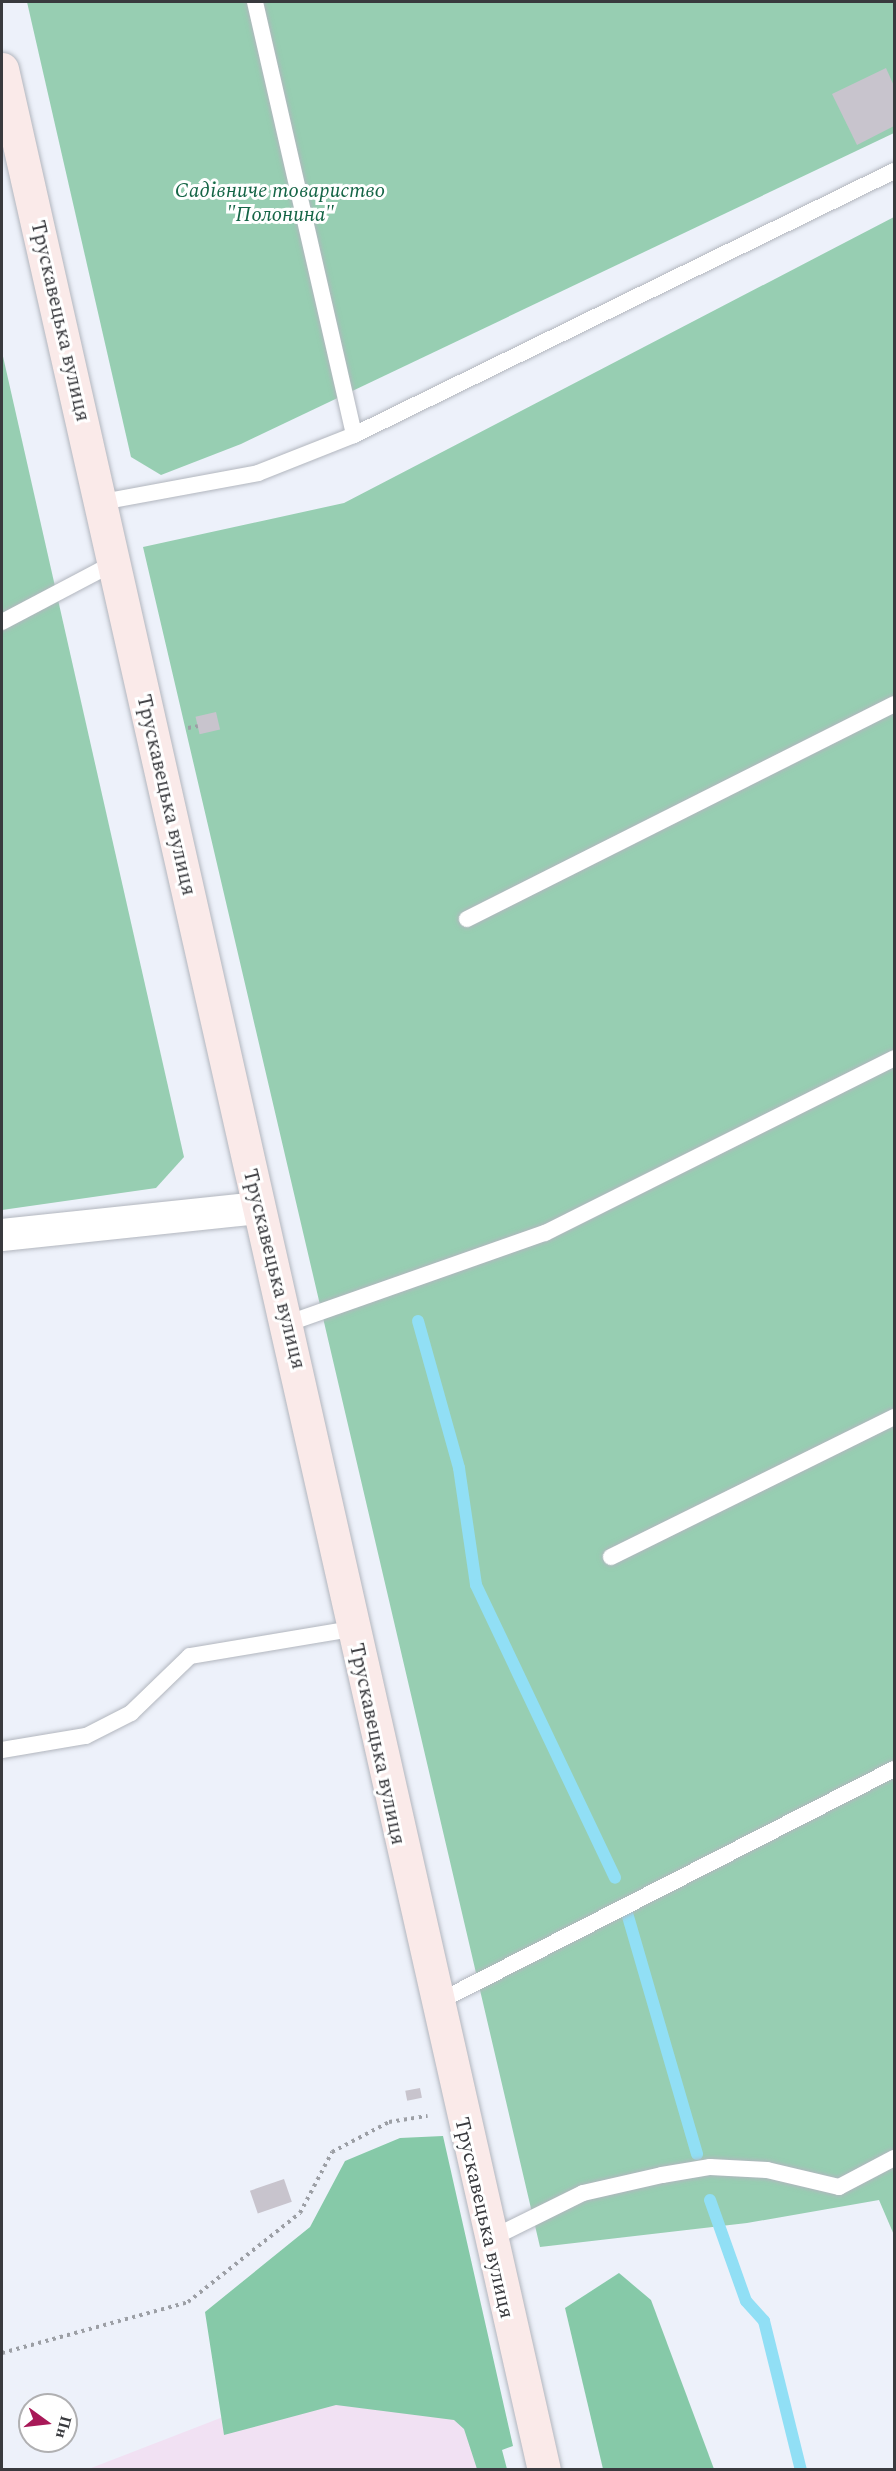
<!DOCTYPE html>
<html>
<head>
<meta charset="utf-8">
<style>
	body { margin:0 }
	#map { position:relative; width:896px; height:2471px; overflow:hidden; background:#edf1fa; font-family:Spectral,serif }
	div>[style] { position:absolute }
	.industrial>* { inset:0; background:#f1e1f3 }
	.green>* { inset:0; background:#97ceb2 }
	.forest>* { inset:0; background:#86c9a8 }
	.stream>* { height:12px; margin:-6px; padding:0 6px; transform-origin:6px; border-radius:6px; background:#91dff5 }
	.building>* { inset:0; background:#c8c4cd; transform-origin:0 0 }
	.path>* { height:4px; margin-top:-2px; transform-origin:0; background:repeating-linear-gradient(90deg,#9c9fa5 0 3px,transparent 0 7.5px) }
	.roads { filter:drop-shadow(0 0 2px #b2b6be) drop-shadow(0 0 2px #b2b6be) }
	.lane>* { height:16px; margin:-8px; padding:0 8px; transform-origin:8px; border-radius:8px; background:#fff }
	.street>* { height:32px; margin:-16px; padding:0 16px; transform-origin:16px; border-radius:16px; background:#fff }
	.secondary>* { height:33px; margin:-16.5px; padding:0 16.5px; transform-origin:16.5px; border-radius:16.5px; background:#faeae9 }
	span { translate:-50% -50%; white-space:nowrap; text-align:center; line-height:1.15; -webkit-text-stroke:6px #fff; paint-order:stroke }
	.park-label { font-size:21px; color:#156546; font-style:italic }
	.street-label { font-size:21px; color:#393a3e }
	.frame { position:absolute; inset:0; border:3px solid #393a3e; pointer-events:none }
	.north { position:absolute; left:18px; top:2393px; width:60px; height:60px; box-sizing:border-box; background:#fff; border:2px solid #b0b0b2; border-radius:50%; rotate:105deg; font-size:16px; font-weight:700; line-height:24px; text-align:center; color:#393a3e }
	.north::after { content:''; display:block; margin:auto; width:21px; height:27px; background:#a81958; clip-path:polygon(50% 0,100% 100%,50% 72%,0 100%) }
</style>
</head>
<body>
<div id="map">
	<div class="industrial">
		<i style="clip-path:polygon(450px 2334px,485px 2470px,86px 2470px,277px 2396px)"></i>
	</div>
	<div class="green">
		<i style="clip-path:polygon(27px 2px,894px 2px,894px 133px,241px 444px,161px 475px,131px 457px)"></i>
		<i style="clip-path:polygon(894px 217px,894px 2235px,879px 2200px,747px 2223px,540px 2247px,143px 547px,344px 503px)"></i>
		<i style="clip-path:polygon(2px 352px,184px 1157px,156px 1188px,2px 1210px)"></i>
	</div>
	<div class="forest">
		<i style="clip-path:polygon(443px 2136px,513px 2446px,502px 2450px,507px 2469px,477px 2469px,464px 2429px,454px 2420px,336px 2405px,224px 2435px,205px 2312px,310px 2227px,345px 2161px,400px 2138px)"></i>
		<i style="clip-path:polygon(619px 2273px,651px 2300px,714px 2469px,603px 2469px,565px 2308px)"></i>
	</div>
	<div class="stream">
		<i style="left:418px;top:1321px;width:153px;rotate:74.4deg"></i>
		<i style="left:459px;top:1468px;width:118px;rotate:81.7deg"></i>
		<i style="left:476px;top:1585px;width:324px;rotate:64.6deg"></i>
		<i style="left:627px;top:1913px;width:251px;rotate:73.8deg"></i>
		<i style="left:710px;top:2200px;width:107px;rotate:70.4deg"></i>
		<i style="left:746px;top:2301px;width:27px;rotate:48deg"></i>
		<i style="left:764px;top:2321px;width:154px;rotate:76.1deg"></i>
	</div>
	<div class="building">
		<i style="clip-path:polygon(886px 68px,894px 86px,894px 126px,857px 145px,832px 94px)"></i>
		<i style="left:216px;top:712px;width:18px;height:21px;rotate:77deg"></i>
		<i style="left:420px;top:2088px;width:10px;height:15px;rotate:79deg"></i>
		<i style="left:284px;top:2179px;width:24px;height:36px;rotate:71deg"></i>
	</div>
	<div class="path">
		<i style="left:188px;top:728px;width:10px;rotate:-11deg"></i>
		<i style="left:2px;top:2353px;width:193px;rotate:-15.3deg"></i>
		<i style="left:188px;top:2302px;width:143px;rotate:-38.5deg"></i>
		<i style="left:300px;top:2213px;width:69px;rotate:-62.3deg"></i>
		<i style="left:332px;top:2152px;width:64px;rotate:-27.8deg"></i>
		<i style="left:389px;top:2122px;width:39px;rotate:-9deg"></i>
	</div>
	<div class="roads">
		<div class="lane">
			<i style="left:255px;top:2px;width:444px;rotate:77.1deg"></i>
			<i style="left:102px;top:502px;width:159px;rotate:-10.5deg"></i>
			<i style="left:258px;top:473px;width:103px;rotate:-21.6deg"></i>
			<i style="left:354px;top:435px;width:601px;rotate:-26.05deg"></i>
			<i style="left:2px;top:622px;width:127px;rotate:-27.8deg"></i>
			<i style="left:467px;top:919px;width:478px;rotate:-26.7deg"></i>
			<i style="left:289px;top:1323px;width:271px;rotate:-19.4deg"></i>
			<i style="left:545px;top:1233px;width:390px;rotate:-26.6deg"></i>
			<i style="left:611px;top:1557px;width:316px;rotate:-26.3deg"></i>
			<i style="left:2px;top:1750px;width:85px;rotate:-9.5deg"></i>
			<i style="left:86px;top:1736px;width:51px;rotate:-27.1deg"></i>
			<i style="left:131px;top:1713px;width:82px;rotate:-44deg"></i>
			<i style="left:190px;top:1656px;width:164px;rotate:-9.5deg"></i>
			<i style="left:436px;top:2003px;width:514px;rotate:-27.06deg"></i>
			<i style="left:490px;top:2239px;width:104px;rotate:-26.3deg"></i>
			<i style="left:583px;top:2193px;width:81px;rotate:-12.8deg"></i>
			<i style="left:662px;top:2175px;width:49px;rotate:-9.5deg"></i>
			<i style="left:710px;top:2167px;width:57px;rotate:3deg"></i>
			<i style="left:767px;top:2170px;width:74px;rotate:13.3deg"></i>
			<i style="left:839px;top:2187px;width:62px;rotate:-27.8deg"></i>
		</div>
		<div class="street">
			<i style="left:2px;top:1235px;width:257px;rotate:-6deg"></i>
		</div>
		<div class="secondary">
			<i style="left:2px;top:69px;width:2461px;rotate:77.28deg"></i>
		</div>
	</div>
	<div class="park-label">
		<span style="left:280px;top:203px">Садівниче товариство<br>"Полонина"</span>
	</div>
	<div class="street-label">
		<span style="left:60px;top:321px;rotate:77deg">Трускавецька вулиця</span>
		<span style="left:166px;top:795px;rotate:77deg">Трускавецька вулиця</span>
		<span style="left:274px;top:1269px;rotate:76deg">Трускавецька вулиця</span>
		<span style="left:377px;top:1744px;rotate:78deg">Трускавецька вулиця</span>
		<span style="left:484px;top:2218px;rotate:77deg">Трускавецька вулиця</span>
	</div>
	<div class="frame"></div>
	<div class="north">Пн</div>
</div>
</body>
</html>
